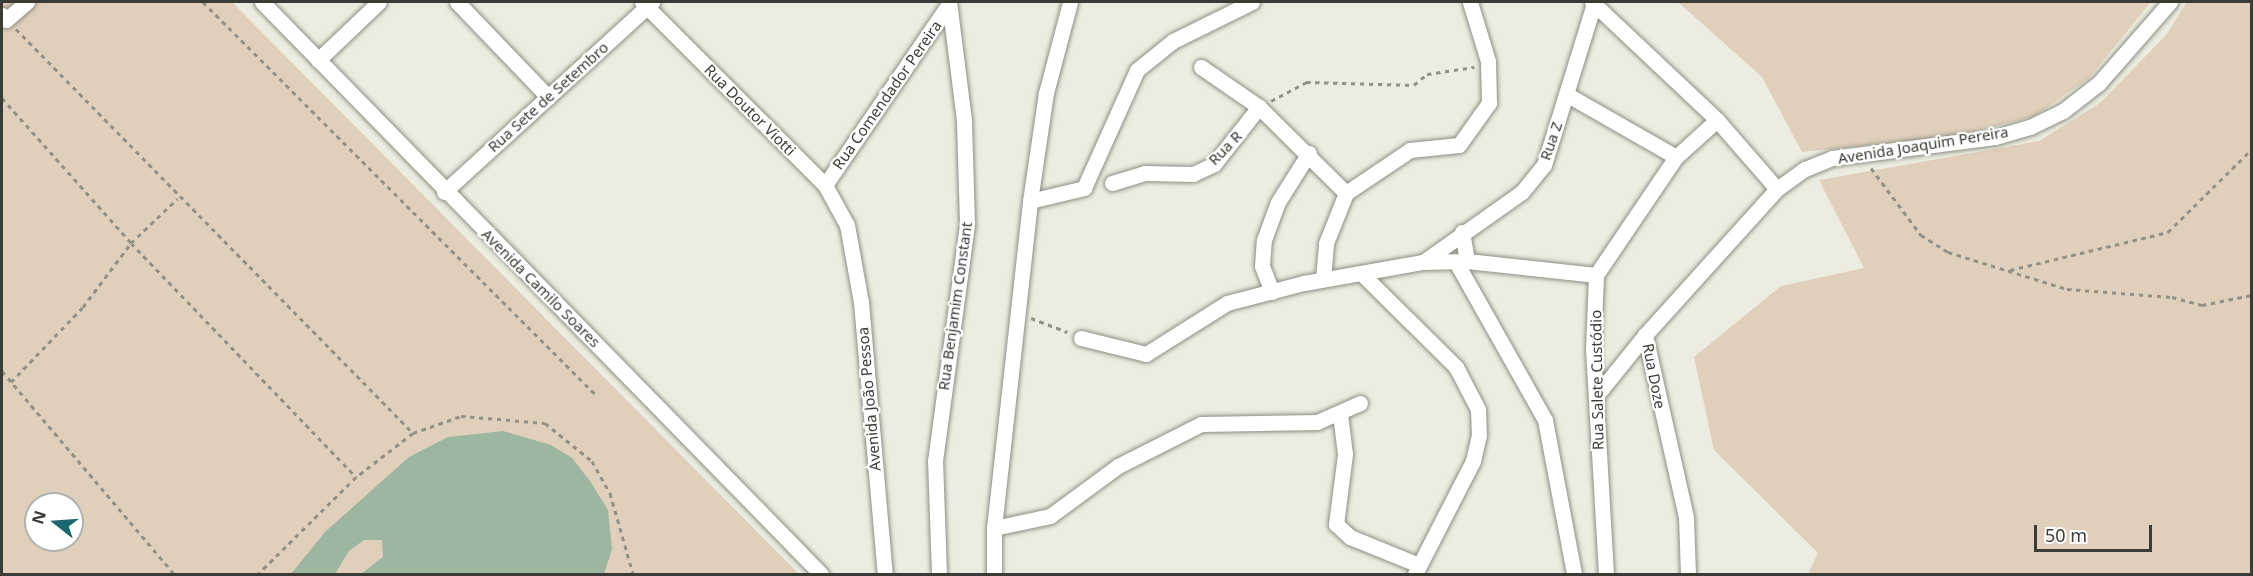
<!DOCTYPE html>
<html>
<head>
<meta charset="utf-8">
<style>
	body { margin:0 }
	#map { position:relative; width:2253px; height:576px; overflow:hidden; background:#ecede0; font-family:"Noto Sans",sans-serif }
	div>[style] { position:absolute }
	.green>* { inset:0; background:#e0cfbb }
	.water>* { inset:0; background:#9cb6a0 }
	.path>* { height:3px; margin-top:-1.5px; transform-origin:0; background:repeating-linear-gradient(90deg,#919188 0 4.5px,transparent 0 9px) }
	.roads { filter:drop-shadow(0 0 2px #8d8e83) drop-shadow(0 0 2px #8d8e83) }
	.minor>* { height:15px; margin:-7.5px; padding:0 7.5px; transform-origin:7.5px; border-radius:7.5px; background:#fff }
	span { translate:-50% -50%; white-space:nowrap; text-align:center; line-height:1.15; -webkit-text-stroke:4.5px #fff; paint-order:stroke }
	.street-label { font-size:15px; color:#3b3b36 }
	.frame { position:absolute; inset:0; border:3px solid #3b3b36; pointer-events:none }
	.north { position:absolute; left:24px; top:492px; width:60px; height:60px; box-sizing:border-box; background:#fff; border:2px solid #b1b1af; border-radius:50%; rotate:287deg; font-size:16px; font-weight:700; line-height:24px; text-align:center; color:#3b3b36 }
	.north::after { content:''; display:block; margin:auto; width:21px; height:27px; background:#1b6670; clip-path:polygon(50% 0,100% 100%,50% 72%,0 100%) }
	.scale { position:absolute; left:2034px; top:525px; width:118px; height:27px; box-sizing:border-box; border:3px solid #3b3b36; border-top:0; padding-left:8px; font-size:18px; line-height:21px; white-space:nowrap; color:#3b3b36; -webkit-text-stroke:4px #fff; paint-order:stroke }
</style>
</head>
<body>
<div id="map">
	<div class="green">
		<i style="clip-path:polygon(evenodd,2px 2px,232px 2px,799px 574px,2px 574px,2px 2px,36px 504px,72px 504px,72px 540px,36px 540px,36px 504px)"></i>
		<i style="clip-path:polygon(1678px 2px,2151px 2px,2089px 78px,2035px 116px,1962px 135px,1802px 152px,1762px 77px)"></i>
		<i style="clip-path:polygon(2187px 2px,2251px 2px,2251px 574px,1808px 574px,1818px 553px,1714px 450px,1694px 357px,1781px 286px,1864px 268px,1819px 180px,2039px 141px,2100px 103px,2166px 35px)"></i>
	</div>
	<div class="water">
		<i style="clip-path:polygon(503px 431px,551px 445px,572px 458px,590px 481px,608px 510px,612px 549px,604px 574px,361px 574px,383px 557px,382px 540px,364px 540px,349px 551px,335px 574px,291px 574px,325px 532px,409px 457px,448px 437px)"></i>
	</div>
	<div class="path">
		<i style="left:203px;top:2px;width:554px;rotate:45deg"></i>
		<i style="left:16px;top:29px;width:566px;rotate:45.5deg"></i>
		<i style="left:413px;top:433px;width:72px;rotate:142.3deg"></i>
		<i style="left:2px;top:98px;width:194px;rotate:48.3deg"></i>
		<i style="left:131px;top:243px;width:325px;rotate:46.1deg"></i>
		<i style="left:356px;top:477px;width:138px;rotate:135.3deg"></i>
		<i style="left:1271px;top:101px;width:40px;rotate:-28deg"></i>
		<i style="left:1306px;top:82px;width:108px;rotate:1.6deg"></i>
		<i style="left:1414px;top:85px;width:17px;rotate:-40deg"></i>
		<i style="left:1427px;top:74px;width:48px;rotate:-8.5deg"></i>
		<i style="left:1871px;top:168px;width:84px;rotate:53.3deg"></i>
		<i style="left:1921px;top:235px;width:32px;rotate:32deg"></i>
		<i style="left:1948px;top:252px;width:125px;rotate:17.3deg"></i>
		<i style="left:2067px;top:289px;width:105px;rotate:4.4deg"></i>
		<i style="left:2172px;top:297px;width:31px;rotate:15deg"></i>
		<i style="left:2202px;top:305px;width:51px;rotate:-11.3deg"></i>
		<i style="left:2010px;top:270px;width:163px;rotate:-13.5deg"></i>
		<i style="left:2168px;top:232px;width:118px;rotate:-44.7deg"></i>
		<i style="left:1031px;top:318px;width:39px;rotate:21deg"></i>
		<i style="left:2px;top:371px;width:266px;rotate:49.7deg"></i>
		<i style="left:11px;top:382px;width:104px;rotate:-46.2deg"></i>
		<i style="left:83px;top:307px;width:80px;rotate:-53.1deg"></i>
		<i style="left:131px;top:243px;width:64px;rotate:-43.7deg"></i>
		<i style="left:413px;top:433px;width:51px;rotate:-19.5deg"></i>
		<i style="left:461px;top:416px;width:84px;rotate:4.8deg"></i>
		<i style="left:545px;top:423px;width:60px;rotate:39deg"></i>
		<i style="left:592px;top:461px;width:37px;rotate:61deg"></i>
		<i style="left:610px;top:493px;width:84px;rotate:74.1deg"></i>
	</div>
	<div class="roads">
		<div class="minor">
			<i style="left:262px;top:2px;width:800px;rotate:45.66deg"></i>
			<i style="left:457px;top:2px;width:132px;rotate:46.2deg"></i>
			<i style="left:642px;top:2px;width:259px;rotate:45deg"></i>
			<i style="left:825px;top:185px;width:46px;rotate:61.2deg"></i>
			<i style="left:847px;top:225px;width:78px;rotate:79.7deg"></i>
			<i style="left:861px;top:302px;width:273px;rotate:85deg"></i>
			<i style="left:1592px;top:2px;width:172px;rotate:43.3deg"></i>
			<i style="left:1717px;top:120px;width:91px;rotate:49deg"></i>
			<i style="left:2px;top:15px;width:6px;rotate:51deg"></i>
			<i style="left:6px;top:20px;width:28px;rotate:-41deg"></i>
			<i style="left:318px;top:60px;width:84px;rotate:-43.6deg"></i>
			<i style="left:1201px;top:67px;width:70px;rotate:34.6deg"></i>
			<i style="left:1259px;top:107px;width:122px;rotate:44.7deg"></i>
			<i style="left:1566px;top:94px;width:127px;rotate:29.8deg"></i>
			<i style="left:1112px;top:183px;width:34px;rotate:-17deg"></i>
			<i style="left:1145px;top:173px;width:48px;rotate:1.2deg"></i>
			<i style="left:1193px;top:174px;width:23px;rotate:-25deg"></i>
			<i style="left:1214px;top:164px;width:73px;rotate:-51.7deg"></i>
			<i style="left:825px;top:185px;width:219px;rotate:-55.6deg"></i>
			<i style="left:444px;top:192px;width:282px;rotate:-42.4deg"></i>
			<i style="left:1030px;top:201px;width:56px;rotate:-13.5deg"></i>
			<i style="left:1084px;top:188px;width:129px;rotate:-65.8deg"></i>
			<i style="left:1137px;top:70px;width:46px;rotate:-38.9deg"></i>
			<i style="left:1173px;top:41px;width:88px;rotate:-26.3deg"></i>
			<i style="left:1462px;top:232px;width:29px;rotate:80deg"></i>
			<i style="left:1423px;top:262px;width:121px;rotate:-35.3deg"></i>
			<i style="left:1522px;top:192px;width:35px;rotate:-51deg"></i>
			<i style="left:1544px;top:165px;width:170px;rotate:-72.8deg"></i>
			<i style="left:1456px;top:262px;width:181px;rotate:60.6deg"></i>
			<i style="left:1545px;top:420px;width:157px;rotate:79.3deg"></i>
			<i style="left:1361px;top:273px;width:134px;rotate:44.7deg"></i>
			<i style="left:1456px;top:367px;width:47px;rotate:62.4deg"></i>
			<i style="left:1478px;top:409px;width:26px;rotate:88deg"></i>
			<i style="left:1479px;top:435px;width:27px;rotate:103deg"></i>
			<i style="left:1473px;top:461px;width:127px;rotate:117.2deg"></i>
			<i style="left:1323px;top:279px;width:36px;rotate:-85deg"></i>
			<i style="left:1326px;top:243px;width:54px;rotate:-68.2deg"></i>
			<i style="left:1346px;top:193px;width:77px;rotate:-33.9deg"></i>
			<i style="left:1410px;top:150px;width:49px;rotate:-5.8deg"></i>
			<i style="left:1459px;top:145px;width:52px;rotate:-54.5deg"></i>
			<i style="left:1489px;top:103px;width:42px;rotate:-91.4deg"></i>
			<i style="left:1488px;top:61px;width:62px;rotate:-107deg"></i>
			<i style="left:1272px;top:292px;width:28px;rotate:-111deg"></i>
			<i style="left:1262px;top:266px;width:26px;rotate:-86deg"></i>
			<i style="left:1264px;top:240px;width:40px;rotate:-69.8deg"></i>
			<i style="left:1278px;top:202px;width:58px;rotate:-57.7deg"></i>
			<i style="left:1081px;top:338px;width:67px;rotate:13.8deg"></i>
			<i style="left:1146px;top:354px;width:96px;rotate:-32.2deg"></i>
			<i style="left:1227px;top:303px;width:80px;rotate:-14.6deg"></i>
			<i style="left:1304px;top:283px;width:121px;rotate:-10deg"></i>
			<i style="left:1423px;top:262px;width:44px;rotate:-1.3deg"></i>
			<i style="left:1467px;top:261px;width:130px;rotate:6.2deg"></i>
			<i style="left:1596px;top:396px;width:78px;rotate:-51.2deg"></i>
			<i style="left:1340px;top:414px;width:40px;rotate:82.9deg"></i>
			<i style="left:1345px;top:454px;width:71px;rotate:97.3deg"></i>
			<i style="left:1336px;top:524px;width:19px;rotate:43deg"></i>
			<i style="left:1350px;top:537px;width:74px;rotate:22.1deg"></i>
			<i style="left:994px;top:528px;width:57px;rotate:-12.1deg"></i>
			<i style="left:1050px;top:516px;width:84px;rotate:-36.3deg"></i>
			<i style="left:1118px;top:466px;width:93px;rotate:-26.8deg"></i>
			<i style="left:1201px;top:424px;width:116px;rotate:-1deg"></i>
			<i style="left:1317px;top:422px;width:47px;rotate:-23.8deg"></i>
			<i style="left:939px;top:574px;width:113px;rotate:-92deg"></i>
			<i style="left:935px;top:461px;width:240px;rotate:-82.3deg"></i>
			<i style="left:967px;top:223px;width:103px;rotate:-91.7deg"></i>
			<i style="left:964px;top:120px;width:119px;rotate:-97.2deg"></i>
			<i style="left:994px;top:574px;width:46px;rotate:-90deg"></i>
			<i style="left:994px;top:528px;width:329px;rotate:-83.7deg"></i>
			<i style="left:1030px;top:201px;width:109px;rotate:-81.6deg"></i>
			<i style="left:1046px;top:93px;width:94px;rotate:-75.2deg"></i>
			<i style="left:1606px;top:574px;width:226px;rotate:-93.3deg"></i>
			<i style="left:1593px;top:348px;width:73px;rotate:-87.6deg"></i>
			<i style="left:1596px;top:275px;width:143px;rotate:-55.9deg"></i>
			<i style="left:1676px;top:157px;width:55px;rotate:-42.1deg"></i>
			<i style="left:1688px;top:574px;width:57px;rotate:-92deg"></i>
			<i style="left:1686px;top:517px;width:187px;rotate:-102.7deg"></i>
			<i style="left:1645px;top:335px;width:197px;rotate:-47.9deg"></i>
			<i style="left:1777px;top:189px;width:34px;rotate:-36deg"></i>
			<i style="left:1805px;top:169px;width:29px;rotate:-22deg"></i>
			<i style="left:1832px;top:158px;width:164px;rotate:-7.3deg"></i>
			<i style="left:1995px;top:137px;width:36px;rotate:-16deg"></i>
			<i style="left:2030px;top:127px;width:37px;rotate:-26deg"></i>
			<i style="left:2063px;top:111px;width:46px;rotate:-37.9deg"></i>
			<i style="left:2099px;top:83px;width:108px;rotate:-48.8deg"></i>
		</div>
	</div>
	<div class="street-label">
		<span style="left:887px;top:95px;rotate:-55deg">Rua Comendador Pereira</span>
		<span style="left:548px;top:97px;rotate:-42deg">Rua Sete de Setembro</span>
		<span style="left:750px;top:110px;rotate:45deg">Rua Doutor Viotti</span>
		<span style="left:1551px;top:141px;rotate:-71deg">Rua Z</span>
		<span style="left:1923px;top:145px;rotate:-9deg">Avenida Joaquim Pereira</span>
		<span style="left:1225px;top:148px;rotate:-46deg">Rua R</span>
		<span style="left:541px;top:288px;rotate:45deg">Avenida Camilo Soares</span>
		<span style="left:955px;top:306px;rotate:-82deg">Rua Benjamim Constant</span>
		<span style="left:1654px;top:376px;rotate:79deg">Rua Doze</span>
		<span style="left:1597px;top:380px;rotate:-91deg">Rua Salete Custódio</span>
		<span style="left:869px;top:399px;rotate:-95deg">Avenida João Pessoa</span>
	</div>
	<div class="frame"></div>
	<div class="north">N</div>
	<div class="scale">50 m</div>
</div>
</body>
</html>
